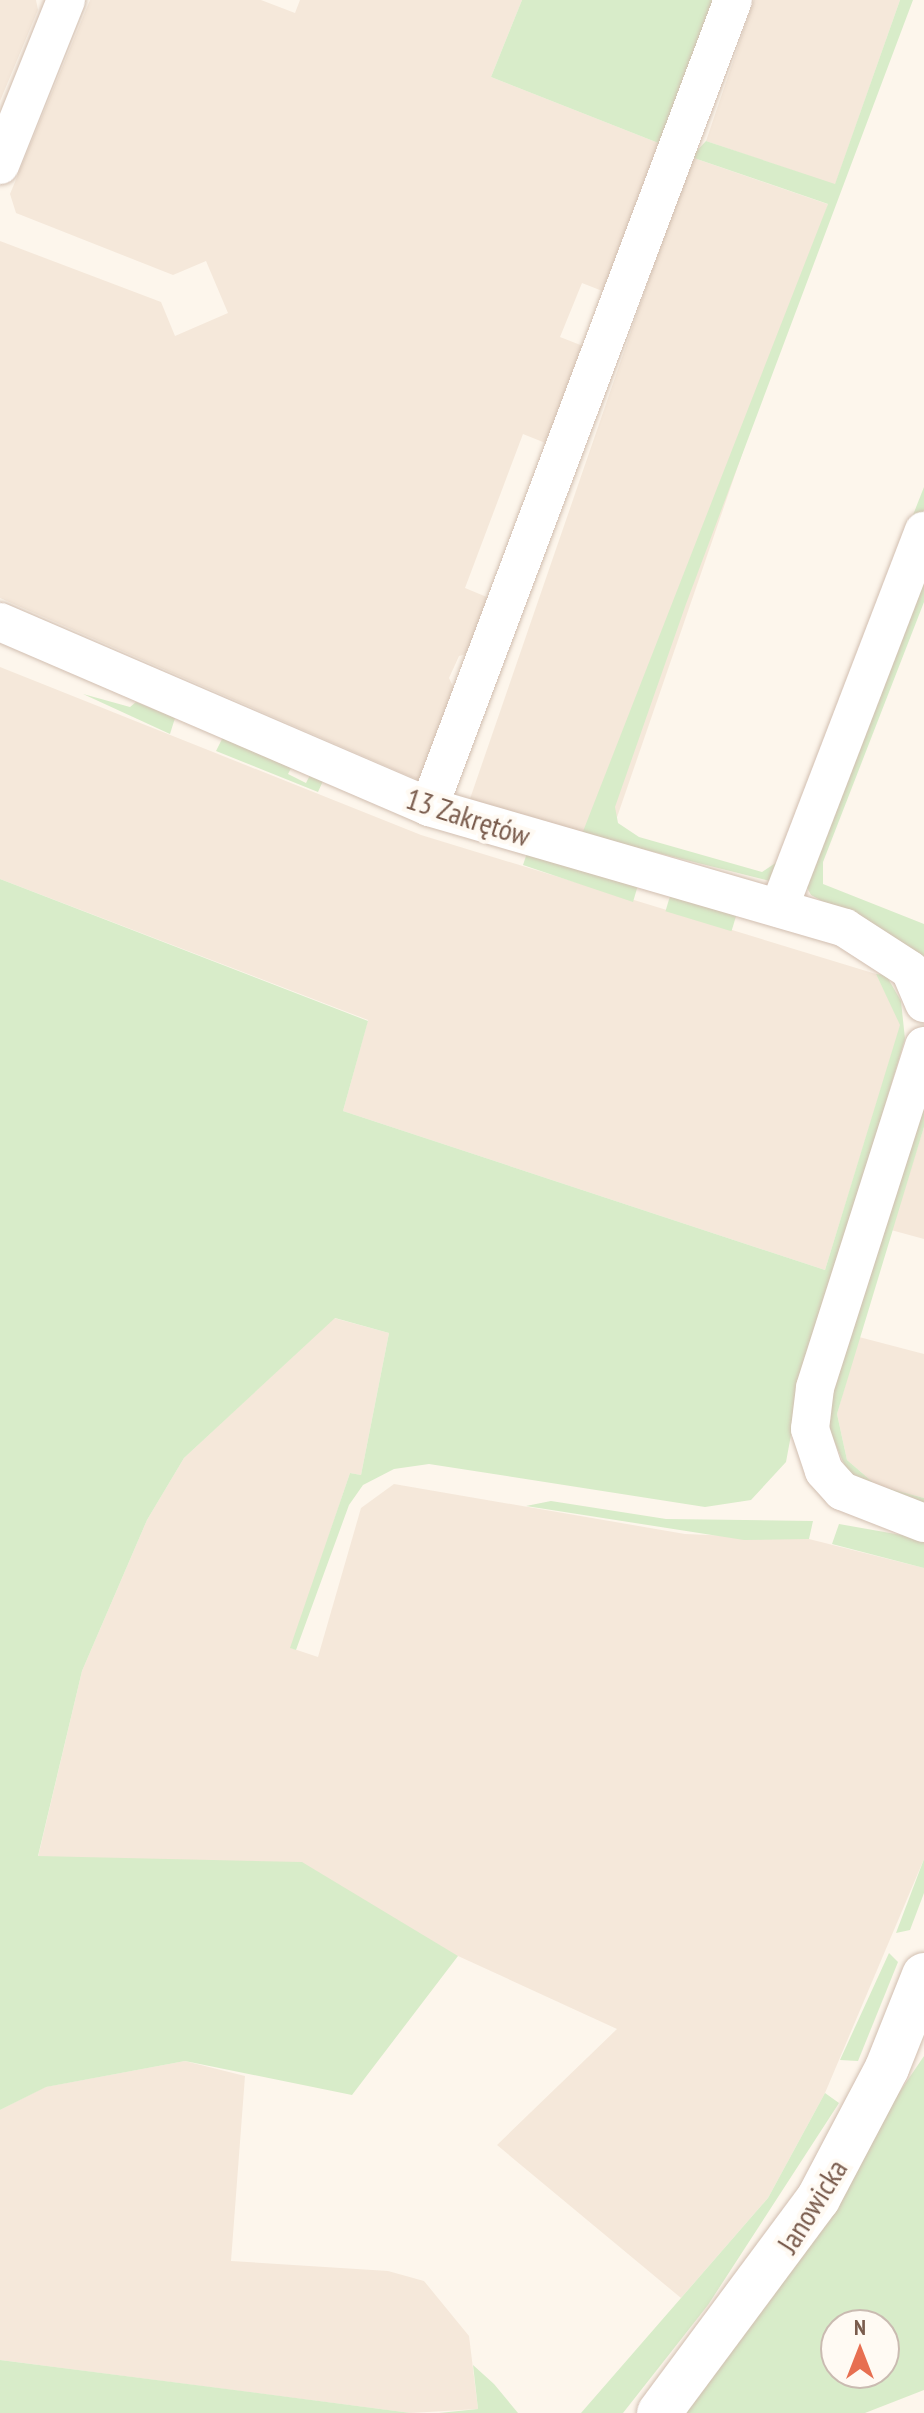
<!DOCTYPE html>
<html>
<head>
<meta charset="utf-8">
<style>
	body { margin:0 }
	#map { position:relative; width:924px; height:2413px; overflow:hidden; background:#fdf6ec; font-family:"PT Sans Narrow",sans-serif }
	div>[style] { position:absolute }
	.residential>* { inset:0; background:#f5e8da; transform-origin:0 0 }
	.green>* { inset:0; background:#d8ecc9; transform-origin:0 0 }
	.roads { filter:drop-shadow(0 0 2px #d1beb0) drop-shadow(0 0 2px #d1beb0) }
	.minor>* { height:38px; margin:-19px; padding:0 19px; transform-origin:19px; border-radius:19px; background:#fff }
	.tertiary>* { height:44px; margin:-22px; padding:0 22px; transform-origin:22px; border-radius:22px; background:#fff }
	span { translate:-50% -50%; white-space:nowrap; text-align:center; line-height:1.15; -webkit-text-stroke:8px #fffaf3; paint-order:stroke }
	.street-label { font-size:30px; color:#7a5c4d }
	.north { position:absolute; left:820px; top:2309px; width:80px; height:80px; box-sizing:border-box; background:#fffaf3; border:2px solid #cabbb1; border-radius:50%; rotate:0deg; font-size:22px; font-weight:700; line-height:32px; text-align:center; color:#7a5c4d }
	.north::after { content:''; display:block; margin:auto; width:28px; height:36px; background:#e76f51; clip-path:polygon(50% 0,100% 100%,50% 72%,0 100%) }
</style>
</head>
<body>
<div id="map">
	<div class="residential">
		<i style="clip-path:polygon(0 0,36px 0,38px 10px,0 101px)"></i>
		<i style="clip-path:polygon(90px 0,261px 0,295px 13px,300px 0,522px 0,491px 77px,666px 146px,610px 294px,582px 283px,560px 337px,583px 346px,548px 444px,523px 434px,465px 588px,494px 600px,474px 652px,459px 656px,449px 678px,457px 695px,423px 782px,0 598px,0 241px,161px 302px,175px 336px,228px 313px,206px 261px,173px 275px,16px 213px,10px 194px)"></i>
		<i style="clip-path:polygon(754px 0,900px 0,835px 185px,706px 141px)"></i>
		<i style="left:691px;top:157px;width:145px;height:681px;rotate:19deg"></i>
		<i style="clip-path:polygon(0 667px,421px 835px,876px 974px,901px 1024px,825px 1270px,343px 1111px,368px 1020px,0 879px)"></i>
		<i style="clip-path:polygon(924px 1127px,924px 1239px,891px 1230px)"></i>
		<i style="clip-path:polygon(334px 1318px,389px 1333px,361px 1475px,350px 1473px,291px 1648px,318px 1657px,361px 1508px,394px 1484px,685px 1534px,809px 1539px,924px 1568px,924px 1859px,825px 2093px,768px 2198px,681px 2298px,497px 2145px,617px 2029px,458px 1956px,38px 1857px,82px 1671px,147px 1520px,184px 1458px)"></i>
		<i style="clip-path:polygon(859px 1337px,924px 1354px,924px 1498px,876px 1485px,847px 1460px,837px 1414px)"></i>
		<i style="clip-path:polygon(185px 2061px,245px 2076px,231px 2261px,388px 2271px,424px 2281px,469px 2336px,478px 2409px,411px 2413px,0 2360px,0 2110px,45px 2087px)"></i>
	</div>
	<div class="green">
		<i style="clip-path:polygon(522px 0,722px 0,666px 146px,491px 77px)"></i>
		<i style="clip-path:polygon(900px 0,913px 0,686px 604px,615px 807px,618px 823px,639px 837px,762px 872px,777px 862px,924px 487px,924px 510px,878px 630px,770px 881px,582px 834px,828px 204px,691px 157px,706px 141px,835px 184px)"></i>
		<i style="clip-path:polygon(924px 557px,924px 602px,823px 862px,823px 884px,924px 924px,924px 957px,811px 895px,805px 884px)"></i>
		<i style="clip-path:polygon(83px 694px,130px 707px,136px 702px,175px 718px,170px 734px)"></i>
		<i style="clip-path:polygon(223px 737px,291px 768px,288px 774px,306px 783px,310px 775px,323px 781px,318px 792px,216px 751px)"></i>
		<i style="clip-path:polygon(527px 853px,638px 885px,633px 902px,523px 865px)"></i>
		<i style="clip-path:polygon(0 879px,368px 1021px,343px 1111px,825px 1270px,900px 1025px,876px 974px,886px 975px,901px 1001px,905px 1039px,800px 1386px,786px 1462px,751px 1500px,705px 1507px,429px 1464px,394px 1469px,363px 1485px,349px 1505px,296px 1650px,290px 1648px,350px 1473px,361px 1475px,389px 1333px,335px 1318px,184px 1458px,147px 1520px,82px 1671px,38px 1856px,302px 1862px,458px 1956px,352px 2095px,185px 2061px,46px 2087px,0 2110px)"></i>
		<i style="left:671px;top:893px;width:69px;height:19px;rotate:17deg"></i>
		<i style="clip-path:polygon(924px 1105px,924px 1127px,837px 1414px,847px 1460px,876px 1485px,924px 1498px,924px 1507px,881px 1494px,847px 1471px,829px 1429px,829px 1404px)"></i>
		<i style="clip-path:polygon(551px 1501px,666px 1519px,813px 1521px,809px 1539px,744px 1540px,526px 1506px)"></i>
		<i style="clip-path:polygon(839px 1524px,924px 1539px,924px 1568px,832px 1544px)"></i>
		<i style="clip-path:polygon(924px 1859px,924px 1893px,910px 1930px,896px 1933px)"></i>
		<i style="clip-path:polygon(889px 1953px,898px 1962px,858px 2061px,840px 2060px)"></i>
		<i style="clip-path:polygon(evenodd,924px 2056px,924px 2390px,865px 2413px,682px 2413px,924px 2056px,836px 2325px,884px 2325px,884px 2373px,836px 2373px,836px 2325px)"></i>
		<i style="clip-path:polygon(825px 2093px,839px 2103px,708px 2305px,623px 2413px,581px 2413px,768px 2198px)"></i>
		<i style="clip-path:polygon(0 2360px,219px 2388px,411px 2413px,0 2413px)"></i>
		<i style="clip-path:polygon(473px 2365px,494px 2384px,518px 2413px,439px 2413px,478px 2409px)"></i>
	</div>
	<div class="roads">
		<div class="minor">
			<i style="left:0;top:165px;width:178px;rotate:-68.2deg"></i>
			<i style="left:0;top:622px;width:467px;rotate:23.3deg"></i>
			<i style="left:429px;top:807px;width:433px;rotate:16.2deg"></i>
			<i style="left:845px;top:928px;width:77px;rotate:32.9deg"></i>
			<i style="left:910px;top:970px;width:36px;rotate:67deg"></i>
			<i style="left:429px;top:807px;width:862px;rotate:-69.36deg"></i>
			<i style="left:779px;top:908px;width:404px;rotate:-69deg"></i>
			<i style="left:924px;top:1046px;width:359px;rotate:107.7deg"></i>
			<i style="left:815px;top:1388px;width:41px;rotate:97deg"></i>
			<i style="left:810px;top:1429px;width:44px;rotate:71.6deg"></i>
			<i style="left:824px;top:1471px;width:27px;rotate:48deg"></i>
			<i style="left:842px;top:1491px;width:88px;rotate:21.3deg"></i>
		</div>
		<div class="tertiary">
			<i style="left:659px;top:2413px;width:267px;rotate:-53.4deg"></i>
			<i style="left:818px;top:2199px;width:148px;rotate:-62.2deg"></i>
			<i style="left:887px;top:2068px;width:100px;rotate:-68.3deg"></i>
		</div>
	</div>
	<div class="street-label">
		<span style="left:468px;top:817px;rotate:18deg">13 Zakrętów</span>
		<span style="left:812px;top:2206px;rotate:-58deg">Janowicka</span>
	</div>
	<div class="north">N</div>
</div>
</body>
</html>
